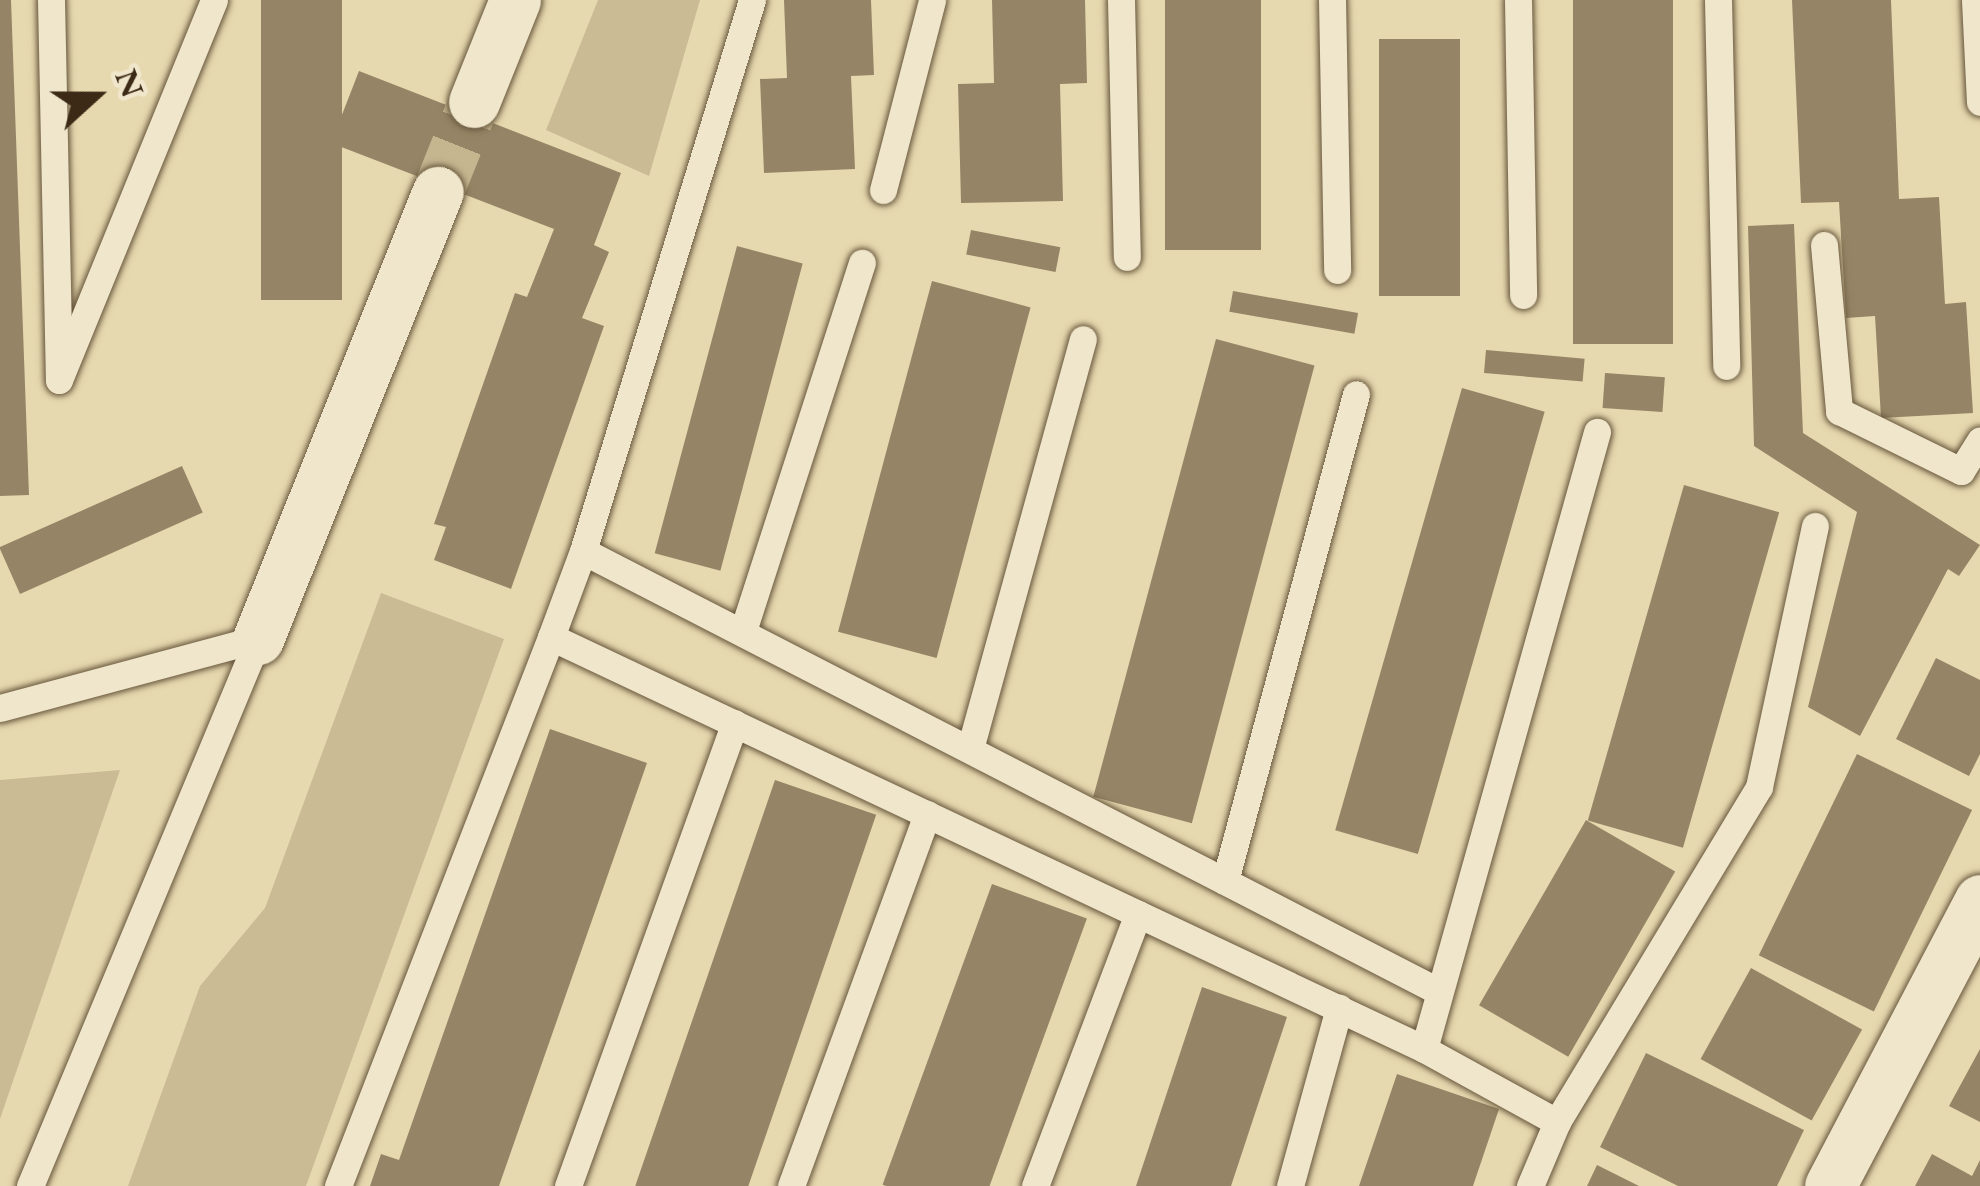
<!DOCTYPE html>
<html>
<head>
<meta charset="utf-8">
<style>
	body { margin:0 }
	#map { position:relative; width:1980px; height:1186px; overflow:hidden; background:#e7d9af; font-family:"EB Garamond",serif }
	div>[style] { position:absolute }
	.green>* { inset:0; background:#cabb95 }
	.building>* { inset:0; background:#958566; transform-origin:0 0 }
	.minor-tunnel>* { height:51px; margin-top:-25.5px; transform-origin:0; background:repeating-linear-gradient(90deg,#c5b690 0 51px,transparent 0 77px) }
	.roads { filter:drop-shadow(0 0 3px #67563c) drop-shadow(0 0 3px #67563c) }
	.service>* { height:27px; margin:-13.5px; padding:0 13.5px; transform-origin:13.5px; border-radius:13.5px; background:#efe6cb }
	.minor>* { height:51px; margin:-25.5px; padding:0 25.5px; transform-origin:25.5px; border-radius:25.5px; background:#efe6cb }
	span { translate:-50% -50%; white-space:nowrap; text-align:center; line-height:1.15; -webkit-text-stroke:10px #efe6cb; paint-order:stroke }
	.north { position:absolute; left:36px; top:36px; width:120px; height:120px; -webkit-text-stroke:9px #efe6cb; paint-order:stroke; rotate:69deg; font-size:33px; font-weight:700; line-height:48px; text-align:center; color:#3c2a16 }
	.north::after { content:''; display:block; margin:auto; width:42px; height:54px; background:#3c2a16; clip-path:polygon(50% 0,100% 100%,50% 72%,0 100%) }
</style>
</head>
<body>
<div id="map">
	<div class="green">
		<i style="clip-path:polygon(598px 0,700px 0,649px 176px,546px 130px)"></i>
		<i style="clip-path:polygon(381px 593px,504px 639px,306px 1186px,128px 1186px,200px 986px,265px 908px)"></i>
		<i style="clip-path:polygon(120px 770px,0 1119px,0 780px)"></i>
	</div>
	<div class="building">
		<i style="clip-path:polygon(0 0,11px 0,29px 495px,0 496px)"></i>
		<i style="left:261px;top:0;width:81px;height:300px"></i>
		<i style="clip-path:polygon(784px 0,871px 0,874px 75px,851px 76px,855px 169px,764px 173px,760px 79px,787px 78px)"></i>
		<i style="clip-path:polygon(992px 0,1085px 0,1087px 83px,1060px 84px,1063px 201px,961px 203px,958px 84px,994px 83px)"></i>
		<i style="left:1165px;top:0;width:96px;height:250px"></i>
		<i style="left:1573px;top:0;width:100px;height:344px"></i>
		<i style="clip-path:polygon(1792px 0,1891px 0,1899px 199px,1939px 197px,1945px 304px,1966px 302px,1973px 413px,1881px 418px,1875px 316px,1846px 318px,1839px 202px,1801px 203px)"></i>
		<i style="left:1379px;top:39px;width:81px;height:257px"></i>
		<i style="clip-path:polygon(359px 71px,621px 173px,594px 245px,609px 252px,582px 318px,604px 326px,511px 589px,434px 560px,446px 527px,434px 524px,515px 293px,527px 297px,554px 229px,331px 143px)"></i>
		<i style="clip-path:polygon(1794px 224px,1803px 433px,1980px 545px,1959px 576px,1948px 569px,1860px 736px,1808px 707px,1857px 512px,1754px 446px,1748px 226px)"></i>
		<i style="left:971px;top:230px;width:91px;height:25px;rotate:11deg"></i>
		<i style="left:737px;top:246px;width:68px;height:318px;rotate:15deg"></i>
		<i style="left:932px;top:281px;width:102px;height:363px;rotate:15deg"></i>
		<i style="left:1233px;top:291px;width:127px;height:21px;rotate:10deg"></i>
		<i style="left:1216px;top:339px;width:102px;height:474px;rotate:15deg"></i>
		<i style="left:1486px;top:350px;width:99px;height:23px;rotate:5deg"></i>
		<i style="left:1605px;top:373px;width:60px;height:35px;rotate:4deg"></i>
		<i style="left:1462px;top:388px;width:86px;height:460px;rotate:16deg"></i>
		<i style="left:182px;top:466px;width:51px;height:200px;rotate:66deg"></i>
		<i style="left:1684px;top:485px;width:99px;height:349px;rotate:16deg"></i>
		<i style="clip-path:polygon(1936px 658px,1980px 680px,1980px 754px,1969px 776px,1896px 739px)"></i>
		<i style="clip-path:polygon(550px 729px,647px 763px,499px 1186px,370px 1186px,381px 1154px,399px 1160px)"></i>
		<i style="left:1857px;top:754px;width:128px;height:224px;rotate:26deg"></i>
		<i style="left:775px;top:780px;width:107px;height:429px;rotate:19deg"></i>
		<i style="left:1586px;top:820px;width:103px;height:214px;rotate:30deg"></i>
		<i style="left:992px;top:884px;width:101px;height:320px;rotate:20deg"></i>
		<i style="left:1751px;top:968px;width:127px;height:104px;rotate:29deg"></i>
		<i style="clip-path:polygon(1202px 987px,1287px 1017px,1231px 1186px,1136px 1186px)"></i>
		<i style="clip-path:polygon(1980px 1049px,1980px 1122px,1949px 1106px)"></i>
		<i style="clip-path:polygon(1646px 1053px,1804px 1130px,1777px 1186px,1678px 1186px,1600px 1147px)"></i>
		<i style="clip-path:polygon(1397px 1074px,1499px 1109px,1473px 1186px,1359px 1186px)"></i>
		<i style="clip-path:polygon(1932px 1154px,1972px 1176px,1980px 1160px,1980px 1186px,1915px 1186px)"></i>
		<i style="clip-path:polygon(1597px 1165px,1639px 1186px,1587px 1186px)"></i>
	</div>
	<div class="minor-tunnel">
		<i style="left:438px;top:192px;width:97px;rotate:-68.2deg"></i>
	</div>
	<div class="roads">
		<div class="service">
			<i style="left:51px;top:0;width:380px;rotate:88.8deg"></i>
			<i style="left:59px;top:380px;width:410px;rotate:-67.8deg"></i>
			<i style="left:752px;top:0;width:576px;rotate:107.05deg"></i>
			<i style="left:583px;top:551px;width:962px;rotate:27.23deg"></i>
			<i style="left:1121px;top:0;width:257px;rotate:88.7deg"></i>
			<i style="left:1332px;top:0;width:270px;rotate:88.9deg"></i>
			<i style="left:1518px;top:0;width:295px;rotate:89deg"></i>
			<i style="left:1718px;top:0;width:366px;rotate:88.7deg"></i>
			<i style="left:1975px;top:0;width:102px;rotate:87.2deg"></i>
			<i style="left:883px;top:190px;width:196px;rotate:-75.5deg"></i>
			<i style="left:1824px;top:245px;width:167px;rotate:84.8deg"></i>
			<i style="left:1839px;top:411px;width:136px;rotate:26.2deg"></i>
			<i style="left:1961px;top:471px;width:36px;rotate:-58deg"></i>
			<i style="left:583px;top:551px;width:92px;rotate:110.4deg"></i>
			<i style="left:551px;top:637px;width:965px;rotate:25.26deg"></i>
			<i style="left:1424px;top:1049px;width:641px;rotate:-74.34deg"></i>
			<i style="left:743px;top:631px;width:387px;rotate:-72.1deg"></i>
			<i style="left:0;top:708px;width:267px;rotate:-15deg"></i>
			<i style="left:970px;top:749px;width:425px;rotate:-74.6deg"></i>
			<i style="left:1225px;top:881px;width:504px;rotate:-74.94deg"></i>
			<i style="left:1424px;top:1049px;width:152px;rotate:28.8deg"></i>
			<i style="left:30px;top:1186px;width:593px;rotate:-67.37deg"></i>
			<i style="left:338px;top:1186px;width:589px;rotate:-68.79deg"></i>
			<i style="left:568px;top:1186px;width:492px;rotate:-70.2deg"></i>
			<i style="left:791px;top:1186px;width:396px;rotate:-69.9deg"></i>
			<i style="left:1035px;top:1186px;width:291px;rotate:-69.3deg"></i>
			<i style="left:1290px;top:1186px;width:185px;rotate:-74.6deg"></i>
			<i style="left:1530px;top:1186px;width:69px;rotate:-67.1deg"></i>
			<i style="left:1557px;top:1122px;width:391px;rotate:-58.9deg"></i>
			<i style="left:1759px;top:787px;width:267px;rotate:-77.9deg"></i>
		</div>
		<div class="minor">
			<i style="left:474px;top:102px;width:110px;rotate:-68.1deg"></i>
			<i style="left:258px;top:639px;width:482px;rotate:-68.1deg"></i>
			<i style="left:1830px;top:1186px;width:323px;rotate:-62.3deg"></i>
		</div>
	</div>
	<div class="north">N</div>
</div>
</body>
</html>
